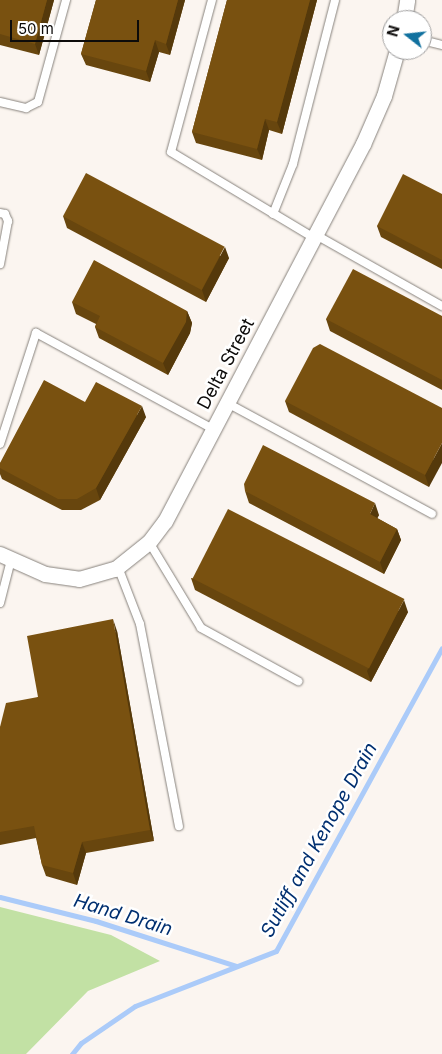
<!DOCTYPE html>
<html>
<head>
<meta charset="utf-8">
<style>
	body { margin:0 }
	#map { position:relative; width:442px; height:1054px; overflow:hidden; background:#fbf5f0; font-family:Inter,sans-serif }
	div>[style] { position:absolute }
	.green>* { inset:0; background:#c2e1a4 }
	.stream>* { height:5px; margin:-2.5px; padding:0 2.5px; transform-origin:2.5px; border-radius:2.5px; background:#abcbf9 }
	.roads { filter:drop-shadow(0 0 1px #87827c) drop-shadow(0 0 1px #87827c) }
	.lane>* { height:8px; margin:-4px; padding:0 4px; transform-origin:4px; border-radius:4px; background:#fff }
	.street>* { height:15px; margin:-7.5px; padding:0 7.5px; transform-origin:7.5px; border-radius:7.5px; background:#fff }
	.wall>* { inset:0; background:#68460e }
	.shaded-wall>* { inset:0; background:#55390b }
	.building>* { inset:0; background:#795110; transform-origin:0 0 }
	span { translate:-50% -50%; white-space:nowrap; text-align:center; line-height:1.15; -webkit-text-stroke:5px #fff; paint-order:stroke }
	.street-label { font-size:18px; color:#0d0b0a }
	.water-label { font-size:19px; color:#002f70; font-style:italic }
	.north { position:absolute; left:382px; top:10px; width:50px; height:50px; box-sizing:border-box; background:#fff; border:1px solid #9e9d9d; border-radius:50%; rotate:286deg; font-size:14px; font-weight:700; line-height:20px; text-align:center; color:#0d0b0a }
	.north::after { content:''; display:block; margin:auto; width:18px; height:22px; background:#11719f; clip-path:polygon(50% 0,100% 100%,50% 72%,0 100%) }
	.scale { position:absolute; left:10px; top:20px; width:129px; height:22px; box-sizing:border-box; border:2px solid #0d0b0a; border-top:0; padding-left:6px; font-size:15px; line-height:18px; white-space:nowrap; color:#0d0b0a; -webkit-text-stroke:4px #fff; paint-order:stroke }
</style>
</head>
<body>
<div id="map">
	<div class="green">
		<i style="clip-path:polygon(0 907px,111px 935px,160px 961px,88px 991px,26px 1054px,0 1054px)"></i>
	</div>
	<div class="stream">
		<i style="left:0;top:897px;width:99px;rotate:14deg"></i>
		<i style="left:96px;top:921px;width:147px;rotate:17.8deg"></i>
		<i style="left:72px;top:1054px;width:14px;rotate:-51deg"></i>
		<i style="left:81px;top:1043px;width:65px;rotate:-34.4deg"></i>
		<i style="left:135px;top:1006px;width:151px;rotate:-21.3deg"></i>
		<i style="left:276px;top:951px;width:345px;rotate:-61.3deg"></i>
	</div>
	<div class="roads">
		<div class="lane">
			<i style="left:212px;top:0;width:157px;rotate:105.1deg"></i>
			<i style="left:171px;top:152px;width:167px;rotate:31deg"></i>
			<i style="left:422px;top:40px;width:21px;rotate:14deg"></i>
			<i style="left:0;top:102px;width:27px;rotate:13deg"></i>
			<i style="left:26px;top:108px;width:13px;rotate:-27deg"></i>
			<i style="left:38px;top:102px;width:106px;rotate:-74.6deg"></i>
			<i style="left:0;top:213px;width:5px;rotate:11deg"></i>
			<i style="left:5px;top:214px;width:8px;rotate:67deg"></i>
			<i style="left:8px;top:221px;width:44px;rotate:100.5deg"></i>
			<i style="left:273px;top:214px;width:54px;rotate:-68.2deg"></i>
			<i style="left:293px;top:164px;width:169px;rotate:-75.6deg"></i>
			<i style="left:316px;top:235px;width:145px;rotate:29.4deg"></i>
			<i style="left:227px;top:403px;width:233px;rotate:28.4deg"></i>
			<i style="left:0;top:444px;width:117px;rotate:-72deg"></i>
			<i style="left:36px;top:333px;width:201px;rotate:28.5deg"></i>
			<i style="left:149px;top:542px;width:100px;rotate:58.8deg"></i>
			<i style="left:201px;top:628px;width:111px;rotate:28.7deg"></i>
			<i style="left:118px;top:567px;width:61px;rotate:68.9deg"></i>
			<i style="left:140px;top:624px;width:206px;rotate:79.1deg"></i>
			<i style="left:0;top:603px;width:44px;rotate:-75.7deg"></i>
		</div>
		<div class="street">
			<i style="left:404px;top:20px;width:20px;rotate:-81deg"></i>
			<i style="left:0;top:554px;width:49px;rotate:24deg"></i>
			<i style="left:45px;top:574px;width:34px;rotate:8deg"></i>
			<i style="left:79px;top:579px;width:37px;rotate:-16deg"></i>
			<i style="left:115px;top:569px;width:43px;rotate:-38.5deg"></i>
			<i style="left:149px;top:542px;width:26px;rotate:-53deg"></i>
			<i style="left:165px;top:521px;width:426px;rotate:-62.3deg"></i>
			<i style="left:363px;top:144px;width:52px;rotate:-66.4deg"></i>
			<i style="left:384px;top:96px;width:48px;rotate:-74.2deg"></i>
		</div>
	</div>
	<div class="wall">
		<i style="clip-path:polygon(0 0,54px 0,39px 55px,0 45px)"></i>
		<i style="clip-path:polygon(96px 0,185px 0,170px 55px,159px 52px,150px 82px,86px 65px,81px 54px)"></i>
		<i style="clip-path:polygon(227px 0,317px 0,282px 134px,269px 130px,262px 160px,196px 143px,192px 132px)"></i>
		<i style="clip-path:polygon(442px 194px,442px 269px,381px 237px,377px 226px)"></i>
		<i style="clip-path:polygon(63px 216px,229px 258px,206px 302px,67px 228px)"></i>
		<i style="clip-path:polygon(72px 302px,187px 311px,192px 323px,190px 333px,168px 375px,99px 338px,95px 327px,96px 324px,76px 314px)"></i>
		<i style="clip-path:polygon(442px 316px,442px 390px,330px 331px,326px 319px)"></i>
		<i style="clip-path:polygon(285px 401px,442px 408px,429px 487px,289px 412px)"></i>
		<i style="clip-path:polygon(85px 402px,146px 417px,100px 500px,81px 510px,62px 510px,2px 479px,0 474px,0 463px)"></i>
		<i style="clip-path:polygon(245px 491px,379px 515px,377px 518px,397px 529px,401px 540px,384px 574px,249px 503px)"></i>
		<i style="clip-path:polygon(191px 578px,408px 612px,371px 682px,195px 590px)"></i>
		<i style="clip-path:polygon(117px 631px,154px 841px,86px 853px,77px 885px,46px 876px,42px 865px,36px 838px,0 845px,0 727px,38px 697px)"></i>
	</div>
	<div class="shaded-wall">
		<i style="clip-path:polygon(47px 0,54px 0,39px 55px,35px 44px)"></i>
		<i style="clip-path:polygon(178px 0,185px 0,170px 55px,166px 44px)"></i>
		<i style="clip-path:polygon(310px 0,317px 0,282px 134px,277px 122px)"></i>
		<i style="clip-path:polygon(155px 40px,159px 52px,150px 82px,146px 71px)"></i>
		<i style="clip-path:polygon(265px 119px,269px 130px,262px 160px,257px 149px)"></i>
		<i style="clip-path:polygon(225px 247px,229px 258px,206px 302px,202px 290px)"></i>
		<i style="clip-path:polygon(187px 311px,192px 323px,190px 333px,168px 375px,163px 363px)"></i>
		<i style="clip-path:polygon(142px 406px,146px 417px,100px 500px,96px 488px)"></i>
		<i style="clip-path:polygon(442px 443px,442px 463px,429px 487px,425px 475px)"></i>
		<i style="clip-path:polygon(375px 503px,379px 515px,374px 525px,370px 514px)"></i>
		<i style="clip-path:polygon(397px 529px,401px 540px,384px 574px,380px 562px)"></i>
		<i style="clip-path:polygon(404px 600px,408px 612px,371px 682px,367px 671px)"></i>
		<i style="clip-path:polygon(113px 619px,117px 631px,154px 841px,150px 830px)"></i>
		<i style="clip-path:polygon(82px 842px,86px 853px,77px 885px,73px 873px)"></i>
	</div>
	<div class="building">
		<i style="clip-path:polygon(0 0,47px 0,35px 44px,0 34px)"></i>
		<i style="clip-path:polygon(96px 0,178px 0,166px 44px,155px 40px,146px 71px,81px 54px)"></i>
		<i style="clip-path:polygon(227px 0,310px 0,277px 122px,265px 119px,257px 149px,192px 132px)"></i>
		<i style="left:86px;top:173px;width:157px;height:49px;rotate:28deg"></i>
		<i style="clip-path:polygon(403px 174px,442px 194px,442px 260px,377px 226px)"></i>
		<i style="clip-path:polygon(94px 260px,187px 311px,186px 322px,163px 363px,95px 327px,100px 316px,72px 302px)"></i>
		<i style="clip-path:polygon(353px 269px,442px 316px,442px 380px,326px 319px)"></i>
		<i style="clip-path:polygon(320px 344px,442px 408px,442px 443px,425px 475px,285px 401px,313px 348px)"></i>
		<i style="clip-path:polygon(44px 380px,85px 402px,96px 382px,142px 406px,96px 488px,77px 499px,58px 499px,0 468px,0 463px)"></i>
		<i style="clip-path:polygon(263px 445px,375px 503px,370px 514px,397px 529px,380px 562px,245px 491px,244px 484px)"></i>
		<i style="left:228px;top:509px;width:198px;height:78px;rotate:27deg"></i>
		<i style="clip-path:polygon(113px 619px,150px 830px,82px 842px,73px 873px,42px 865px,34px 826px,0 832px,0 727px,6px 703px,38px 697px,27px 636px)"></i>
	</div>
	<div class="street-label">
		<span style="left:226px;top:364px;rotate:-62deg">Delta Street</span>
	</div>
	<div class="water-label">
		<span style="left:319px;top:840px;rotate:-61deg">Sutliff and Kenope Drain</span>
		<span style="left:123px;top:915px;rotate:17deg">Hand Drain</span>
	</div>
	<div class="north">N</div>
	<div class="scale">50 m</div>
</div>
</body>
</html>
